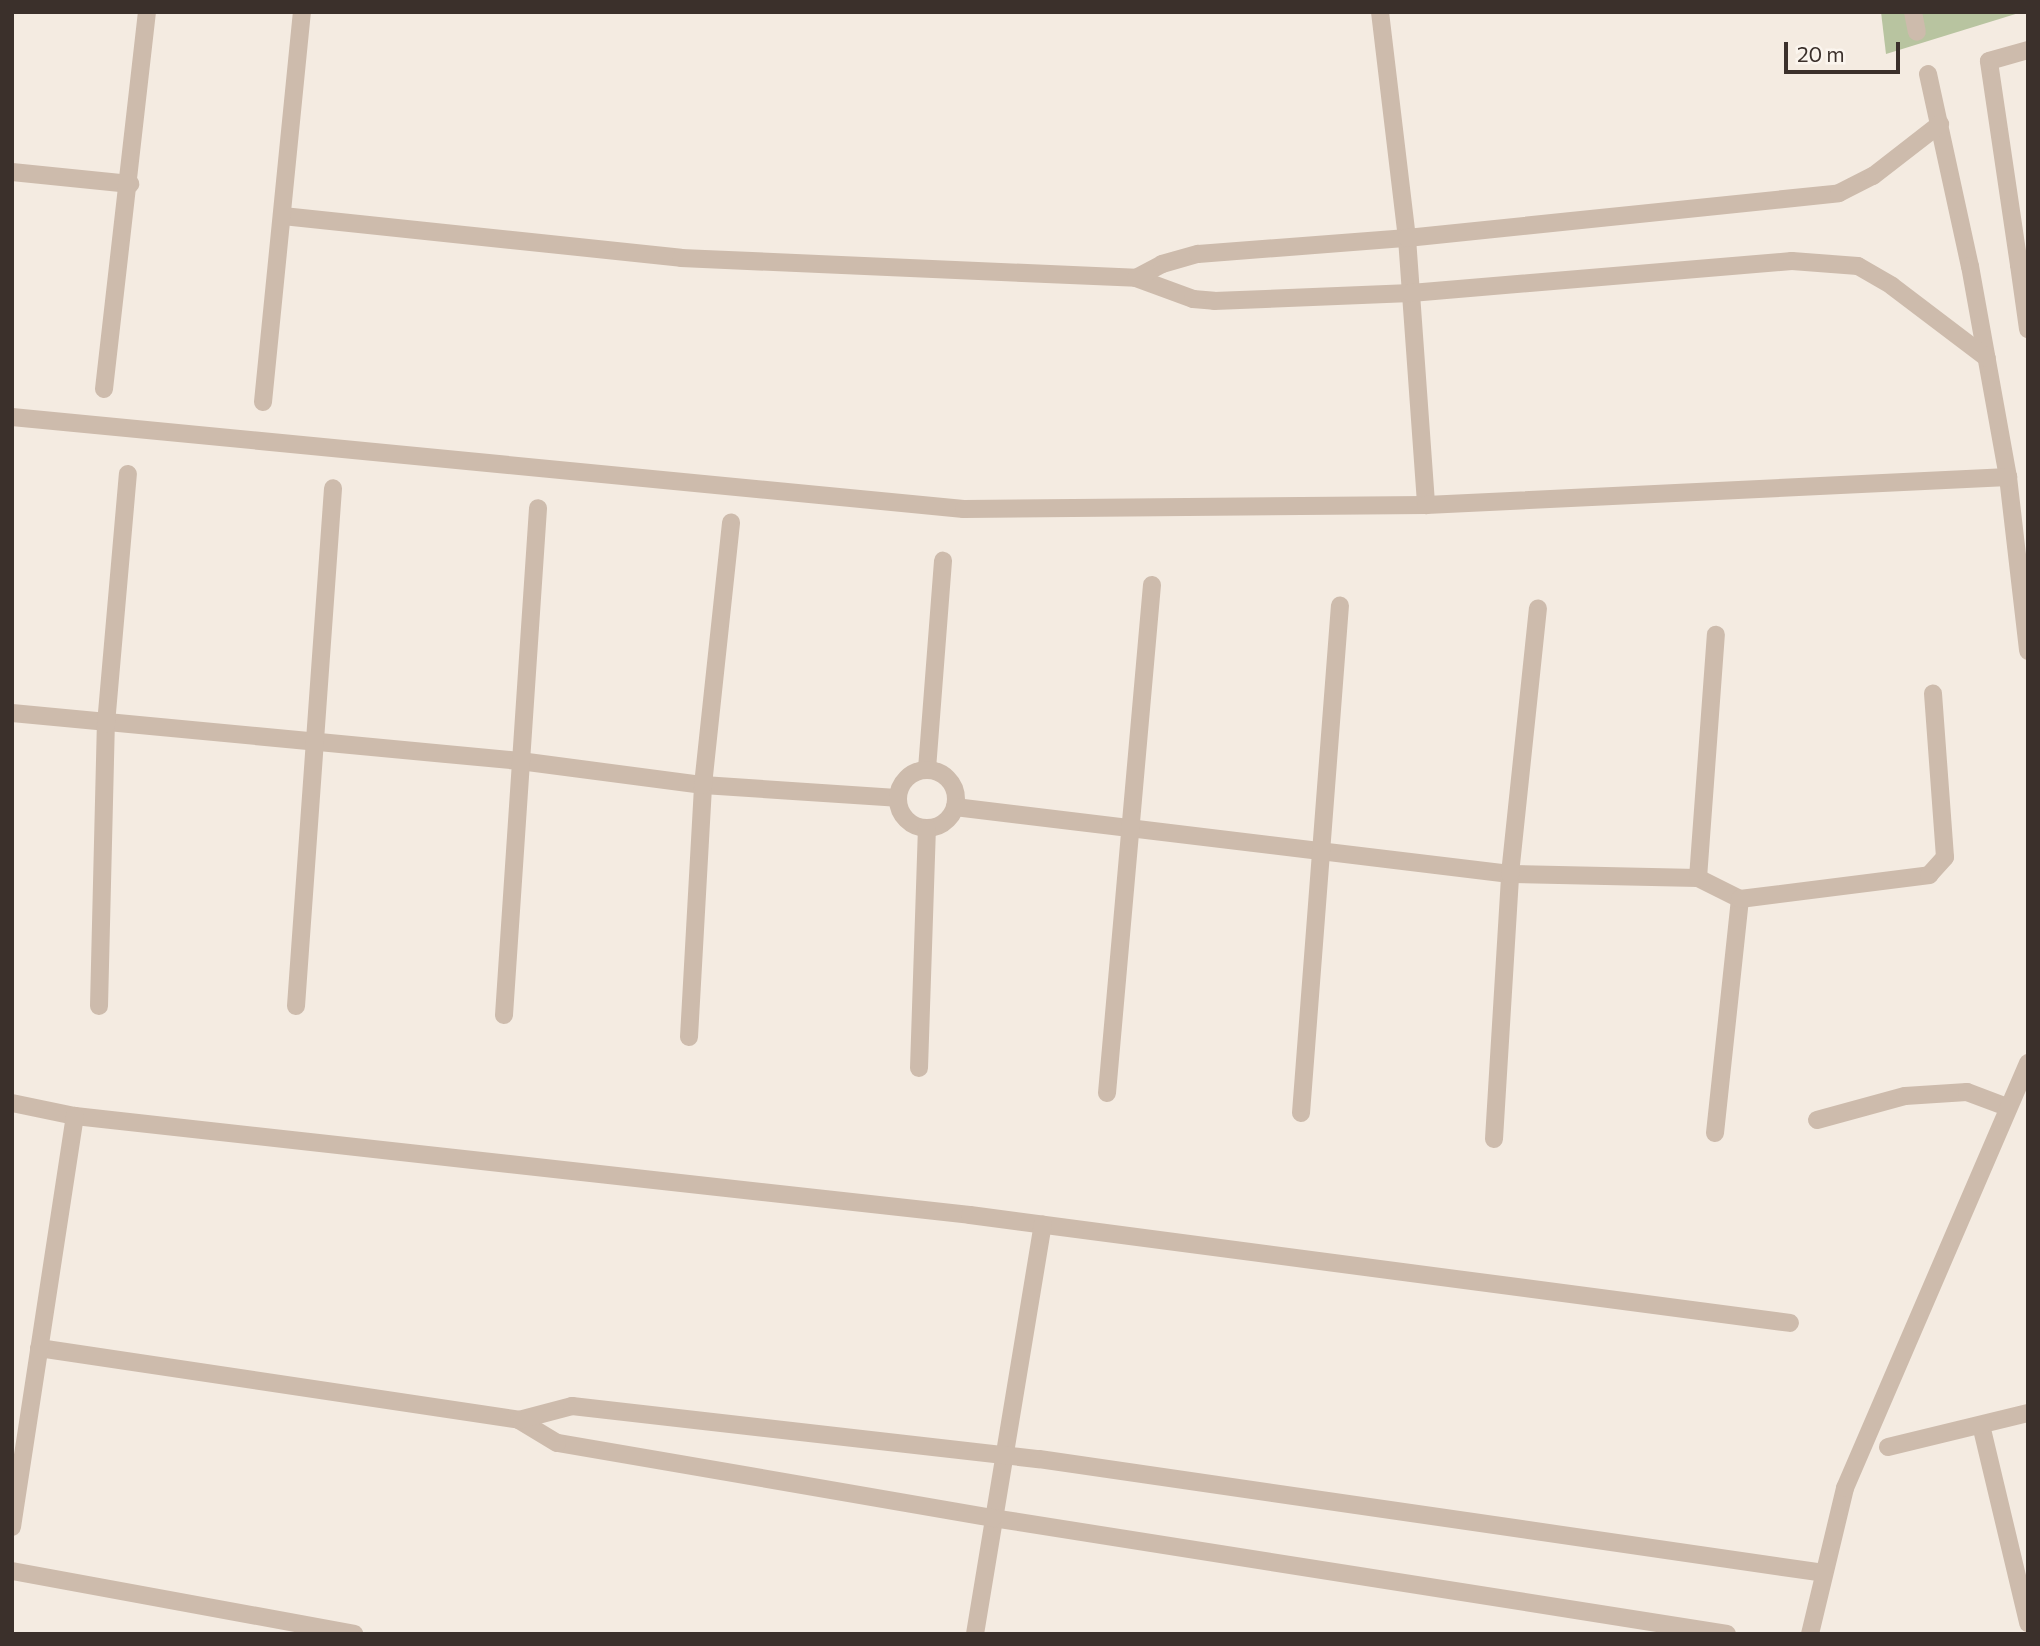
<!DOCTYPE html>
<html>
<head>
<meta charset="utf-8">
<style>
	body { margin:0 }
	#map { position:relative; width:2040px; height:1646px; overflow:hidden; background:#f4ebe1; font-family:Commissioner,sans-serif }
	div>[style] { position:absolute }
	.green>* { inset:0; background:#b8c4a0 }
	.street>* { height:18px; margin:-9px; padding:0 9px; transform-origin:9px; border-radius:9px; background:#cdbbac }
	.street>.ring { margin:-9px; padding:0; box-sizing:content-box; background:none; border:18px solid #cdbbac; border-radius:50% }
	span { translate:-50% -50%; white-space:nowrap; text-align:center; line-height:1.15; -webkit-text-stroke:6px #fbf5ee; paint-order:stroke }
	.frame { position:absolute; inset:0; border:14px solid #3b302b; pointer-events:none }
	.scale { position:absolute; left:1784px; top:42px; width:116px; height:32px; box-sizing:border-box; border:4px solid #3b302b; border-top:0; padding-left:9px; font-size:21px; line-height:24px; white-space:nowrap; color:#3b302b; -webkit-text-stroke:5px #fbf5ee; paint-order:stroke }
</style>
</head>
<body>
<div id="map">
	<div class="green">
		<i style="clip-path:polygon(1881px 12px,2022px 12px,1886px 54px)"></i>
	</div>
	<div class="street">
		<i style="left:1380px;top:12px;width:228px;rotate:83.2deg"></i>
		<i style="left:1407px;top:238px;width:268px;rotate:85.9deg"></i>
		<i style="left:1913px;top:12px;width:20px;rotate:79deg"></i>
		<i style="left:1928px;top:74px;width:197px;rotate:77.7deg"></i>
		<i style="left:1970px;top:266px;width:214px;rotate:79.8deg"></i>
		<i style="left:2008px;top:477px;width:175px;rotate:83.4deg"></i>
		<i style="left:12px;top:172px;width:119px;rotate:5.8deg"></i>
		<i style="left:283px;top:216px;width:400px;rotate:6deg"></i>
		<i style="left:681px;top:258px;width:455px;rotate:2.5deg"></i>
		<i style="left:1136px;top:278px;width:61px;rotate:20.2deg"></i>
		<i style="left:1193px;top:299px;width:21px;rotate:5deg"></i>
		<i style="left:1214px;top:301px;width:197px;rotate:-2.3deg"></i>
		<i style="left:1411px;top:293px;width:382px;rotate:-4.8deg"></i>
		<i style="left:1792px;top:261px;width:66px;rotate:4.3deg"></i>
		<i style="left:1858px;top:266px;width:39px;rotate:30deg"></i>
		<i style="left:1892px;top:286px;width:119px;rotate:37.2deg"></i>
		<i style="left:2028px;top:263px;width:9px;rotate:167deg"></i>
		<i style="left:2019px;top:265px;width:65px;rotate:82deg"></i>
		<i style="left:2019px;top:265px;width:206px;rotate:-98.4deg"></i>
		<i style="left:1989px;top:61px;width:41px;rotate:-15.8deg"></i>
		<i style="left:1136px;top:278px;width:30px;rotate:-28deg"></i>
		<i style="left:1162px;top:264px;width:37px;rotate:-16deg"></i>
		<i style="left:1198px;top:254px;width:210px;rotate:-4.4deg"></i>
		<i style="left:1407px;top:238px;width:434px;rotate:-5.9deg"></i>
		<i style="left:1839px;top:193px;width:38px;rotate:-27deg"></i>
		<i style="left:1873px;top:176px;width:85px;rotate:-37.8deg"></i>
		<i style="left:104px;top:389px;width:379px;rotate:-83.5deg"></i>
		<i style="left:263px;top:402px;width:392px;rotate:-84.3deg"></i>
		<i style="left:12px;top:417px;width:956px;rotate:5.52deg"></i>
		<i style="left:964px;top:509px;width:462px;rotate:-0.5deg"></i>
		<i style="left:1426px;top:505px;width:583px;rotate:-2.75deg"></i>
		<i style="left:12px;top:713px;width:510px;rotate:5.4deg"></i>
		<i style="left:520px;top:761px;width:185px;rotate:7.5deg"></i>
		<i style="left:703px;top:785px;width:194px;rotate:3.8deg"></i>
		<i style="left:927px;top:769px;width:209px;rotate:-85.6deg"></i>
		<i class="ring" style="left:898px;top:770px;width:40px;height:40px"></i>
		<i style="left:955px;top:807px;width:559px;rotate:6.88deg"></i>
		<i style="left:1510px;top:874px;width:188px;rotate:1.2deg"></i>
		<i style="left:1698px;top:878px;width:47px;rotate:26.6deg"></i>
		<i style="left:1698px;top:878px;width:244px;rotate:-85.8deg"></i>
		<i style="left:99px;top:1006px;width:282px;rotate:-88.6deg"></i>
		<i style="left:106px;top:724px;width:251px;rotate:-85deg"></i>
		<i style="left:296px;top:1006px;width:519px;rotate:-85.91deg"></i>
		<i style="left:504px;top:1015px;width:508px;rotate:-86.16deg"></i>
		<i style="left:689px;top:1037px;width:252px;rotate:-86.8deg"></i>
		<i style="left:703px;top:785px;width:264px;rotate:-83.9deg"></i>
		<i style="left:919px;top:1068px;width:240px;rotate:-88.1deg"></i>
		<i style="left:1107px;top:1093px;width:510px;rotate:-84.94deg"></i>
		<i style="left:12px;top:1103px;width:64px;rotate:11.7deg"></i>
		<i style="left:75px;top:1116px;width:900px;rotate:6.31deg"></i>
		<i style="left:970px;top:1215px;width:827px;rotate:7.5deg"></i>
		<i style="left:1301px;top:1113px;width:509px;rotate:-85.61deg"></i>
		<i style="left:1817px;top:1120px;width:91px;rotate:-15.3deg"></i>
		<i style="left:1905px;top:1096px;width:62px;rotate:-3.7deg"></i>
		<i style="left:1967px;top:1092px;width:43px;rotate:20.6deg"></i>
		<i style="left:1715px;top:1133px;width:235px;rotate:-83.9deg"></i>
		<i style="left:1740px;top:899px;width:191px;rotate:-7.2deg"></i>
		<i style="left:1929px;top:875px;width:24px;rotate:-48deg"></i>
		<i style="left:1945px;top:857px;width:164px;rotate:-94.2deg"></i>
		<i style="left:1494px;top:1139px;width:265px;rotate:-86.5deg"></i>
		<i style="left:1510px;top:874px;width:267px;rotate:-84deg"></i>
		<i style="left:39px;top:1348px;width:485px;rotate:8.5deg"></i>
		<i style="left:1981px;top:1425px;width:204px;rotate:76.6deg"></i>
		<i style="left:1888px;top:1447px;width:144px;rotate:-13.7deg"></i>
		<i style="left:12px;top:1527px;width:416px;rotate:-81.3deg"></i>
		<i style="left:12px;top:1571px;width:348px;rotate:10.4deg"></i>
		<i style="left:975px;top:1634px;width:415px;rotate:-80.6deg"></i>
		<i style="left:1727px;top:1634px;width:743px;rotate:-171.02deg"></i>
		<i style="left:993px;top:1518px;width:442px;rotate:-170.2deg"></i>
		<i style="left:557px;top:1443px;width:44px;rotate:-148.8deg"></i>
		<i style="left:519px;top:1420px;width:55px;rotate:-14.8deg"></i>
		<i style="left:572px;top:1406px;width:470px;rotate:6.5deg"></i>
		<i style="left:1039px;top:1459px;width:793px;rotate:8.26deg"></i>
		<i style="left:1810px;top:1634px;width:150px;rotate:-76.5deg"></i>
		<i style="left:1845px;top:1488px;width:463px;rotate:-66.7deg"></i>
	</div>
	<div class="frame"></div>
	<div class="scale">20 m</div>
</div>
</body>
</html>
